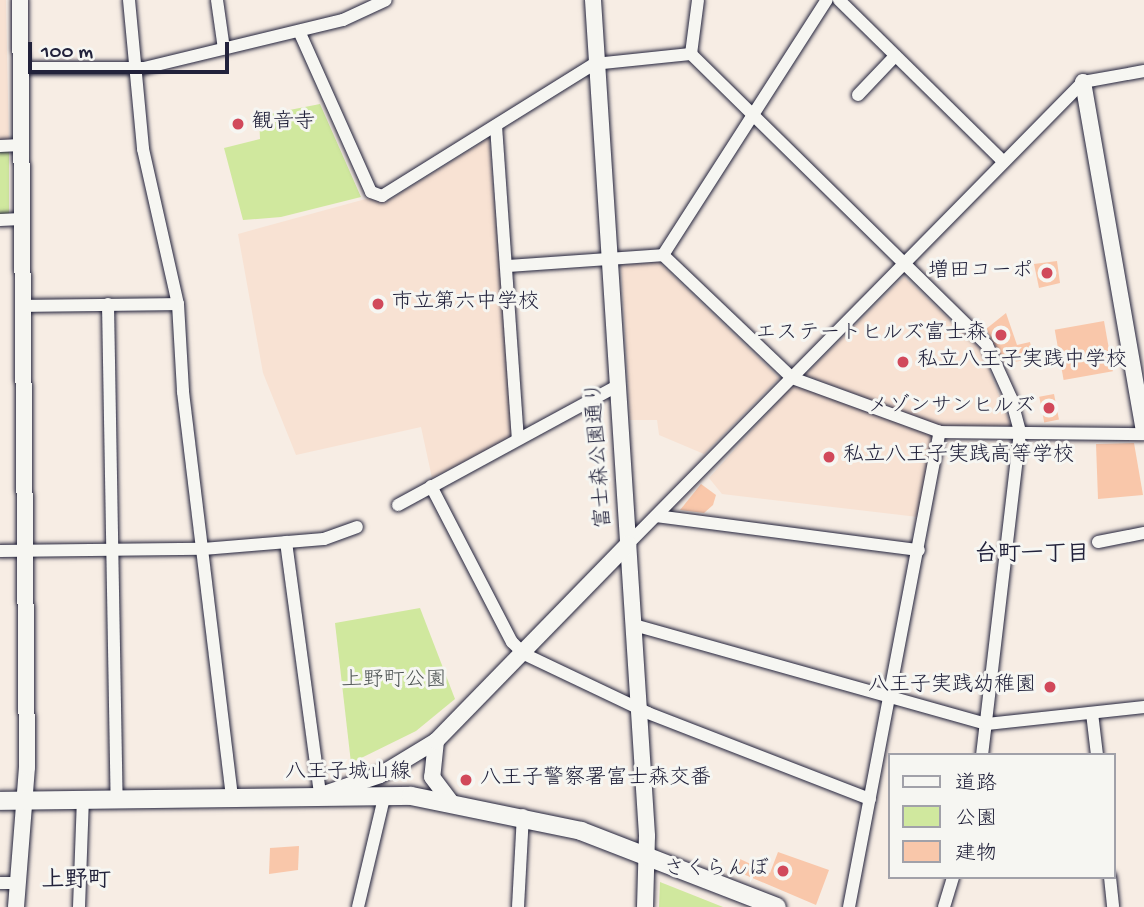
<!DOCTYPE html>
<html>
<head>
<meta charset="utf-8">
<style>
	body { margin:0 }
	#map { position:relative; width:1144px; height:907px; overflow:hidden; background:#f7ede4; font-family:"Gochi Hand","Klee One",sans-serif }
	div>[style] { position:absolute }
	.built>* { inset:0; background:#f8e2d3 }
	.green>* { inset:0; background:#d0e89e; transform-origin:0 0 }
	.building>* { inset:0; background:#f9c7aa; transform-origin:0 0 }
	.roads { filter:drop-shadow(0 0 2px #22223b) drop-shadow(0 0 2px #22223b) }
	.minor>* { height:12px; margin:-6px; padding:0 6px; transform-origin:6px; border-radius:6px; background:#f6f6f2 }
	.tertiary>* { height:16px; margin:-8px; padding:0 8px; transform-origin:8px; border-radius:8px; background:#f6f6f2 }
	.secondary>* { height:18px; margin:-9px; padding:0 9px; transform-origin:9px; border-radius:9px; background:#f6f6f2 }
	.dots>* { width:19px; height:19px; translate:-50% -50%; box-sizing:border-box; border:4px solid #f6f6f2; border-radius:50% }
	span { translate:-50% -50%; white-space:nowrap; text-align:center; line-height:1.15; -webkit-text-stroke:6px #f6f6f2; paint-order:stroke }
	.poi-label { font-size:21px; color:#22223b }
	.left { translate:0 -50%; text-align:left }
	.right { translate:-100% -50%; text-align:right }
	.street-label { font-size:21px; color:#22223b }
	.park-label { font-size:21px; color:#4e5454 }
	.neighbourhood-label { font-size:23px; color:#22223b; font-weight:700 }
	.legend { position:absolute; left:888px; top:753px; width:228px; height:126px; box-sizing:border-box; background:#f6f6f2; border:2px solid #a1a1a9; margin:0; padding:9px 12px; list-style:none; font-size:21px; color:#22223b }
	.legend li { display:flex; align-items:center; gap:14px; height:35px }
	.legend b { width:35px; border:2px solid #a1a1a9 }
	.scale { position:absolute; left:28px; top:42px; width:201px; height:32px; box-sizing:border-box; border:4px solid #22223b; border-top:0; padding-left:9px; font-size:21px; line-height:24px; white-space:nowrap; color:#22223b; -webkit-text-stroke:5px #f6f6f2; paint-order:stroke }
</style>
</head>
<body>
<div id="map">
	<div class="built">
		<i style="clip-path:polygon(0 0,6px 0,9px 146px,0 146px)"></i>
		<i style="clip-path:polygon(489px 138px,514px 436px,432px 478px,421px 427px,296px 455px,263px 373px,238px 234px,373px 197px,386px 202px)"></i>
		<i style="clip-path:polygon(659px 262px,779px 378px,704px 454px,659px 435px,657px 420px,630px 420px,621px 265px)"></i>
		<i style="clip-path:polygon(904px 277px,981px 349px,1011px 426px,941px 426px,805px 375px)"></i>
		<i style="clip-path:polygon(793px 385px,934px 436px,918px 517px,722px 494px,709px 478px)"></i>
	</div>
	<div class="green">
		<i style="clip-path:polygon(320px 104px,361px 197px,281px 217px,243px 220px,224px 148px,260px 139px,259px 116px)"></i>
		<i style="left:0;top:146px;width:9px;height:74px"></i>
		<i style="clip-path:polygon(420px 608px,455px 699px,416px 731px,351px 763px,335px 623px)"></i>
		<i style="clip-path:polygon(660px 882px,723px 907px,659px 907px)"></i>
	</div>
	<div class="building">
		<i style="clip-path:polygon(1057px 261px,1060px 283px,1039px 288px,1034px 264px)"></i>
		<i style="clip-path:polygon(1006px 313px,1017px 345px,1030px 342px,1034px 359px,1005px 363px,986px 329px)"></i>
		<i style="left:1104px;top:321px;width:51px;height:50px;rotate:80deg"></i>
		<i style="left:1054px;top:394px;width:26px;height:15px;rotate:79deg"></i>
		<i style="clip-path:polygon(1134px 443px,1143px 495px,1098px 499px,1096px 444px)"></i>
		<i style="clip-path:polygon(701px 484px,716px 495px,713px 505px,704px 513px,680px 510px)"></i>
		<i style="clip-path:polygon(299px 846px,298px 870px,269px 874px,270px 848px)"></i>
		<i style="clip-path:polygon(778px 852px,829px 870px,816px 905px,736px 871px,740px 859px,770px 873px)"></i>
	</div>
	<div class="roads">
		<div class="minor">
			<i style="left:129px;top:0;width:150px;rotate:84.6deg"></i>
			<i style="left:143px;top:149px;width:159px;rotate:77.3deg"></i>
			<i style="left:178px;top:304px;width:88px;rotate:86.7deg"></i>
			<i style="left:183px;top:392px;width:408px;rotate:83.1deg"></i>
			<i style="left:217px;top:0;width:49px;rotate:81.9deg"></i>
			<i style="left:839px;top:0;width:230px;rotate:44.5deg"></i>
			<i style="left:299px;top:31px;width:176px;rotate:65.9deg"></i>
			<i style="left:371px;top:192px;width:12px;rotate:20deg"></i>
			<i style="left:382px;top:196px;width:250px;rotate:-31.9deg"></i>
			<i style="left:594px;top:64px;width:98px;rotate:-5.9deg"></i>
			<i style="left:691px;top:54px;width:415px;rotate:44.5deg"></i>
			<i style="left:987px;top:345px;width:58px;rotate:65.6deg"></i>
			<i style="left:1011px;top:398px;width:35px;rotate:75deg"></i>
			<i style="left:1020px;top:432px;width:325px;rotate:96.7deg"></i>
			<i style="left:691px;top:54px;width:54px;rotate:-82.6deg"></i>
			<i style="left:20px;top:68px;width:124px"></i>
			<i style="left:144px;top:68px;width:205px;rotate:-13.6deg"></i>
			<i style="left:343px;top:20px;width:47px;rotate:-24.9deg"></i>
			<i style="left:858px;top:95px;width:54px;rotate:-46.5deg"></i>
			<i style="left:496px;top:126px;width:312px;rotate:86deg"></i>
			<i style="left:0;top:146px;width:21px;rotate:-3deg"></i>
			<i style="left:0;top:220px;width:21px;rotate:-3deg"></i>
			<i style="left:663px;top:255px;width:303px;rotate:-57.3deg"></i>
			<i style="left:507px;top:266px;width:156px;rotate:-4deg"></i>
			<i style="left:663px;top:255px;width:178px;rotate:43.6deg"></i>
			<i style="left:792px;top:378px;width:158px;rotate:20deg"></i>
			<i style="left:940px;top:432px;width:204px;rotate:0.6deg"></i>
			<i style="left:108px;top:304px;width:494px;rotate:89deg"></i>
			<i style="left:22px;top:306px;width:156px;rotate:-0.7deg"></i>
			<i style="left:431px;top:486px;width:176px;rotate:62.6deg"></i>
			<i style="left:512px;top:642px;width:17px;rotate:45deg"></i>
			<i style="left:524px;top:654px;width:137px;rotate:25.4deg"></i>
			<i style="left:648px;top:713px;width:238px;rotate:21.2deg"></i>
			<i style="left:398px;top:505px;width:249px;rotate:-28.5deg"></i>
			<i style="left:656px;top:516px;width:265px;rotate:7.4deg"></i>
			<i style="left:286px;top:542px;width:255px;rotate:82.3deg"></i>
			<i style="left:1098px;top:542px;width:47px;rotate:-11.1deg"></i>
			<i style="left:628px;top:544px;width:648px;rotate:-45.44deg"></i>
			<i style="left:1083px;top:82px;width:62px;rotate:-10.2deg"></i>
			<i style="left:0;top:551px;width:203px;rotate:-0.6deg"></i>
			<i style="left:203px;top:549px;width:121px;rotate:-4.7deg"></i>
			<i style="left:324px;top:539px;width:35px;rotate:-20deg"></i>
			<i style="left:634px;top:625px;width:367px;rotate:15.7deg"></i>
			<i style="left:987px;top:724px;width:158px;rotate:-6.2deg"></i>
			<i style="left:1092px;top:713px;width:42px;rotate:83.2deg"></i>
			<i style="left:1110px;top:877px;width:30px;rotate:84deg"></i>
			<i style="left:0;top:883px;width:18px"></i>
			<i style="left:79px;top:907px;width:110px;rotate:-87.9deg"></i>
			<i style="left:358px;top:907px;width:116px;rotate:-76.6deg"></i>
			<i style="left:518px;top:907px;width:92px;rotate:-86.9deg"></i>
			<i style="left:849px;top:907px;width:484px;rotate:-79.2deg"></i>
			<i style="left:944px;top:907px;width:31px;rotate:-73deg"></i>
		</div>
		<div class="tertiary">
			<i style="left:593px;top:0;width:838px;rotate:86.3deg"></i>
			<i style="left:647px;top:836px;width:71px;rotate:91.6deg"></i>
			<i style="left:1083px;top:82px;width:353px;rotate:80.1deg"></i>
			<i style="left:436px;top:741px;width:36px;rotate:96deg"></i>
			<i style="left:432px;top:777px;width:31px;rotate:53deg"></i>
			<i style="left:324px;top:794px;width:59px;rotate:-18.7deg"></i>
			<i style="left:380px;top:775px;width:66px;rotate:-31.3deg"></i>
			<i style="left:436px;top:741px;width:275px;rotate:-45.7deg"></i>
			<i style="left:16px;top:907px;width:140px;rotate:-85.5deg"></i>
			<i style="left:27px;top:767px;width:767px;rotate:-90.52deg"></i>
		</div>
		<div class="secondary">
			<i style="left:0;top:801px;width:411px;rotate:-0.7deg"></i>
			<i style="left:411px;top:796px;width:174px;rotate:11.6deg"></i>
			<i style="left:581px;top:831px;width:210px;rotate:21.2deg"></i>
		</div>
	</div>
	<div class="dots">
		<i style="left:238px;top:124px;background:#d1495b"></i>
		<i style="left:1047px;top:273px;background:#d1495b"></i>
		<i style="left:378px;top:304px;background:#d1495b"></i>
		<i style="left:1001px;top:335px;background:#d1495b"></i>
		<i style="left:903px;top:362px;background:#d1495b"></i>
		<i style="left:1049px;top:408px;background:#d1495b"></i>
		<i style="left:829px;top:457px;background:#d1495b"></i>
		<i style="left:1050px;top:687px;background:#d1495b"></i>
		<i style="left:466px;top:780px;background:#d1495b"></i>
		<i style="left:783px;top:871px;background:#d1495b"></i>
	</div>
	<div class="poi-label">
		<span class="left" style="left:252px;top:124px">観音寺</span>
		<span class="right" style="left:1033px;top:273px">増田コーポ</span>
		<span class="left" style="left:392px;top:304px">市立第六中学校</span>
		<span class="right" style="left:987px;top:335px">エステートヒルズ富士森</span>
		<span class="left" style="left:917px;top:362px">私立八王子実践中学校</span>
		<span class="right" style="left:1035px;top:408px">メゾンサンヒルズ</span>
		<span class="left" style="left:843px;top:457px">私立八王子実践高等学校</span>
		<span class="right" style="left:1036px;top:687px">八王子実践幼稚園</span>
		<span class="left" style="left:480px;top:780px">八王子警察署富士森交番</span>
		<span class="right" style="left:769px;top:871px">さくらんぼ</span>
	</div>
	<div class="street-label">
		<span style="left:601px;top:455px;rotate:-94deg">富士森公園通り</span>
		<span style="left:348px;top:774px">八王子城山線</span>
	</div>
	<div class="park-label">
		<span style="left:394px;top:682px">上野町公園</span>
	</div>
	<div class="neighbourhood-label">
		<span style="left:1032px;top:556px">台町一丁目</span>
		<span style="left:76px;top:882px">上野町</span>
	</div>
	<ul class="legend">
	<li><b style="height:9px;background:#f6f6f2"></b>道路</li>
	<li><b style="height:19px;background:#d0e89e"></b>公園</li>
	<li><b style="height:19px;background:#f9c7aa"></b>建物</li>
	</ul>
	<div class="scale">100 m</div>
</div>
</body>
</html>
